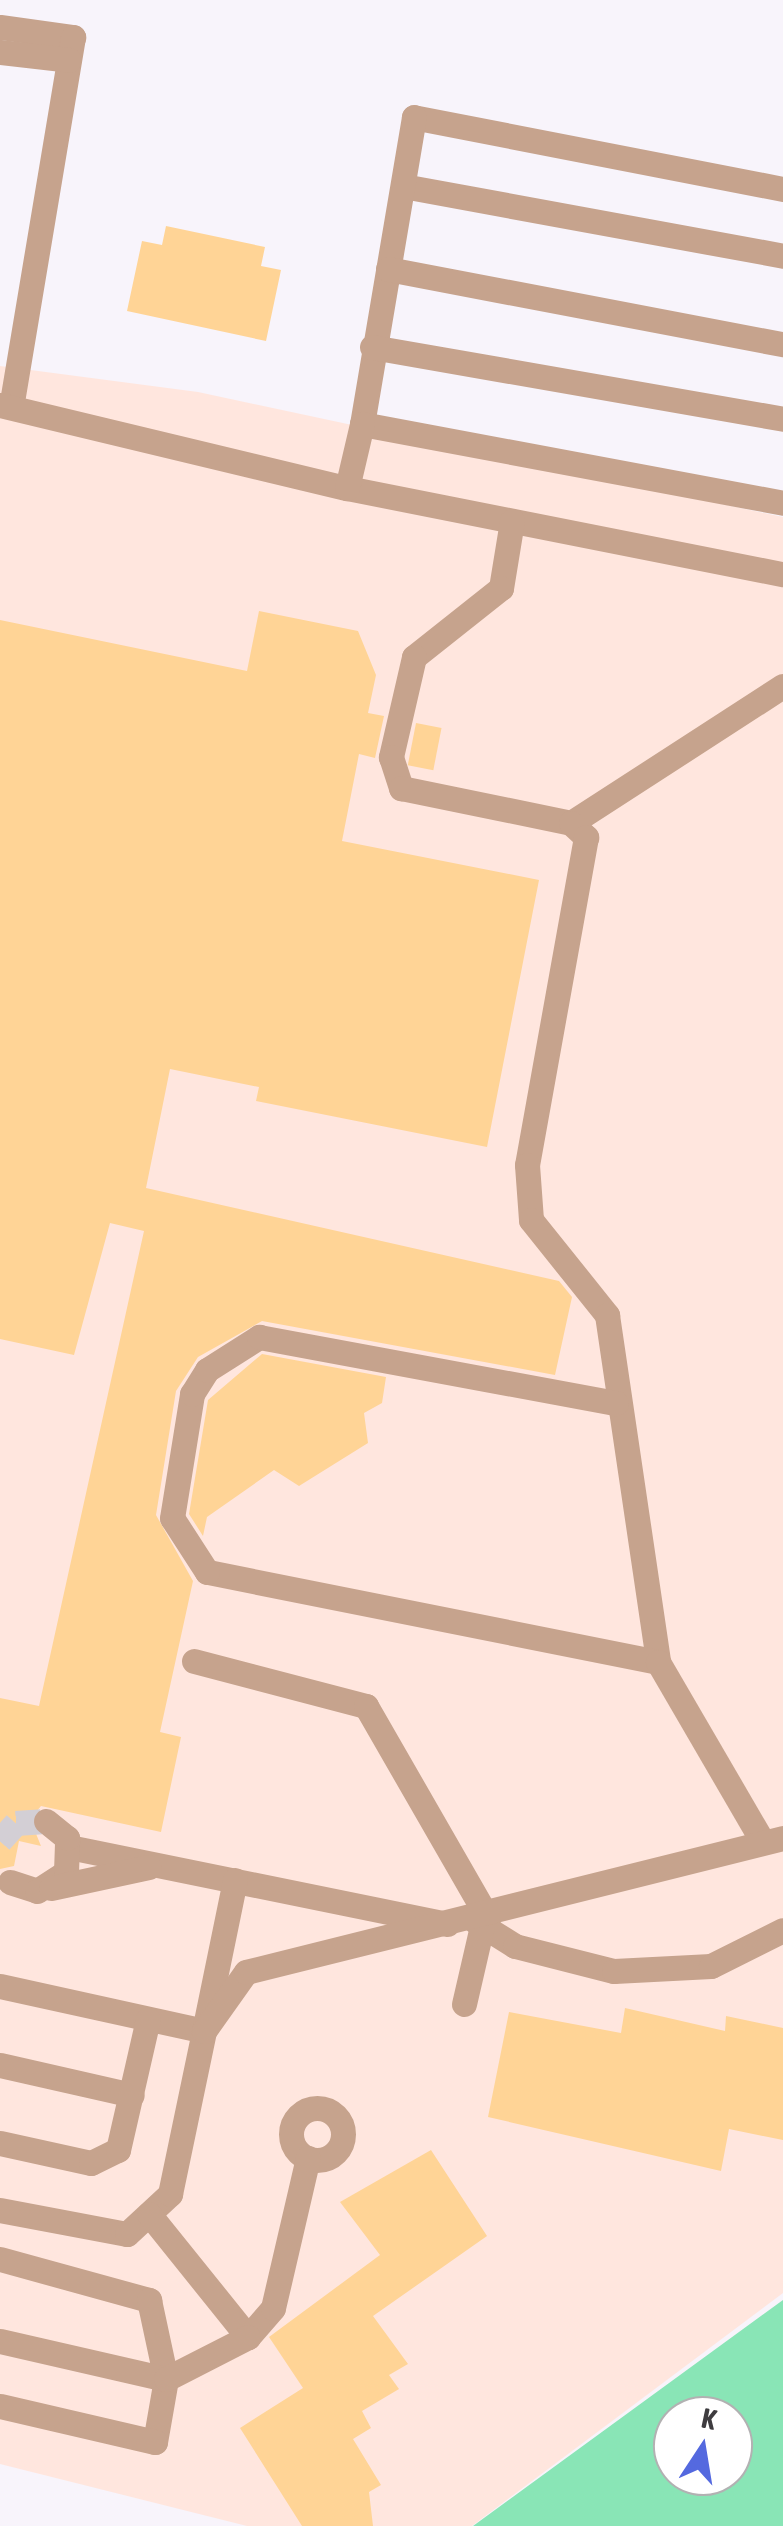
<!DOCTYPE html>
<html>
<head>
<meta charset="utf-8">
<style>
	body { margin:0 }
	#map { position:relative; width:783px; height:2526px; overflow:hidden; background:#f8f4fb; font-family:"Asap Condensed",sans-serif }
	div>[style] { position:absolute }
	.medical>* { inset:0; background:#ffe6de }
	.green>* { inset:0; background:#89e5b6 }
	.building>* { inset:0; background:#ffd496; transform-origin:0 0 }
	.minor-tunnel>* { height:25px; margin-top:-12.5px; transform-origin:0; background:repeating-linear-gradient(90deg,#d3cfd5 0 25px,transparent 0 37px) }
	.minor>* { height:25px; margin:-12.5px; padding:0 12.5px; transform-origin:12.5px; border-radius:12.5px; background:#c6a38d }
	.minor>.ring { margin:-12.5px; padding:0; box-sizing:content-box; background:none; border:25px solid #c6a38d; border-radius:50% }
	span { translate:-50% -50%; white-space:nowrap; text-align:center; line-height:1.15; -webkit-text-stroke:9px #fff; paint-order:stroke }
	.north { position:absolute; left:653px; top:2396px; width:100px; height:100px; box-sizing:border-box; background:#fff; border:2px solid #b2b1b2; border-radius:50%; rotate:12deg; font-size:28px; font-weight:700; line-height:40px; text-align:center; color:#3e3c3f }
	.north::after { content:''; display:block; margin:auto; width:35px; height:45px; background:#5469df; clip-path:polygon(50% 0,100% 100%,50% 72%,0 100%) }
</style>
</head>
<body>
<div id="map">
	<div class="medical">
		<i style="clip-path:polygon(0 366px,198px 392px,783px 517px,783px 2293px,472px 2526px,247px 2526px,0 2464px)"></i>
	</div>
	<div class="green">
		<i style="clip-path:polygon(evenodd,783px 2300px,783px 2526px,473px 2526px,783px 2300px,673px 2416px,733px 2416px,733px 2476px,673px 2476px,673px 2416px)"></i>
	</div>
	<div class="building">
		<i style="clip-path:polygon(166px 226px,265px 247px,261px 266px,281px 270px,266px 341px,127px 311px,142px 241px,162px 245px)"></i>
		<i style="clip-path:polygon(259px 611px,358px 631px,376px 675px,368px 713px,384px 716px,375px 758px,359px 754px,342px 841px,539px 880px,487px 1147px,256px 1101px,259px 1087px,170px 1069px,146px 1188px,559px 1281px,572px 1297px,555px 1375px,262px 1321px,198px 1357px,176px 1391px,156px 1515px,193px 1581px,160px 1732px,181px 1737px,161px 1832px,41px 1806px,30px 1819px,41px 1846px,19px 1841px,14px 1866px,0 1869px,0 1698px,39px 1706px,144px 1231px,110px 1223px,74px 1355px,0 1339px,0 620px,247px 671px)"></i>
		<i style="left:416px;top:723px;width:26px;height:43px;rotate:11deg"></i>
		<i style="clip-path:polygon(262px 1354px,386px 1377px,382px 1403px,364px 1413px,368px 1443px,299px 1486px,274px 1470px,207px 1517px,203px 1536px,189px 1514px,208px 1400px)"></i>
		<i style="clip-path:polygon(625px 2008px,725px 2031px,726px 2016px,783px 2028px,783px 2140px,729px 2129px,721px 2171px,488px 2117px,509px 2012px,621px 2033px)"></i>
		<i style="clip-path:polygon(431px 2150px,487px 2236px,373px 2316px,408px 2364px,389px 2375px,399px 2389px,362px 2411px,371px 2428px,353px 2439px,381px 2485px,369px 2492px,373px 2526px,302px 2526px,240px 2428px,303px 2388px,269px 2337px,380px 2255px,340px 2202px)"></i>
	</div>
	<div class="minor-tunnel">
		<i style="left:0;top:1841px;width:24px;rotate:-48deg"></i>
		<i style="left:16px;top:1823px;width:30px;rotate:-4deg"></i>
	</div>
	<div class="minor">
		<i style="left:0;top:27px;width:74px;rotate:7.8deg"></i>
		<i style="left:73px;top:37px;width:375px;rotate:99.5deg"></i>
		<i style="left:0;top:52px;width:69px;rotate:6.6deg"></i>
		<i style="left:403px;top:186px;width:386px;rotate:10.4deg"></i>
		<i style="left:783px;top:189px;width:376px;rotate:-169deg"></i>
		<i style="left:414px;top:117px;width:311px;rotate:99.6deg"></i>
		<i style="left:362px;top:424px;width:428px;rotate:10.6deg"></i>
		<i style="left:388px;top:269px;width:402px;rotate:10.8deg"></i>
		<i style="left:372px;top:347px;width:417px;rotate:9.9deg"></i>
		<i style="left:0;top:405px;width:357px;rotate:13.5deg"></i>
		<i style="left:347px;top:488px;width:444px;rotate:11.2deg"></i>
		<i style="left:347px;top:488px;width:66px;rotate:-76.8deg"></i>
		<i style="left:512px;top:521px;width:68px;rotate:99.3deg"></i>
		<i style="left:501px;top:588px;width:111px;rotate:141.6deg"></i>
		<i style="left:414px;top:657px;width:103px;rotate:103deg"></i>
		<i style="left:391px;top:757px;width:33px;rotate:72deg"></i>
		<i style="left:401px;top:788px;width:174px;rotate:11.6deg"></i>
		<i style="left:571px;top:823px;width:252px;rotate:-32.9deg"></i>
		<i style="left:571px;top:823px;width:21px;rotate:43deg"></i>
		<i style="left:586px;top:837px;width:333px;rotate:100.2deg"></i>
		<i style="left:527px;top:1165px;width:55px;rotate:85.8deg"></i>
		<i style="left:531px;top:1220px;width:122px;rotate:51.3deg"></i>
		<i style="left:607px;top:1315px;width:351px;rotate:81.6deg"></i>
		<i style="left:658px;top:1662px;width:460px;rotate:-168.7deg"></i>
		<i style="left:207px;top:1572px;width:64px;rotate:-122.9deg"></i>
		<i style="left:172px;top:1518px;width:126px;rotate:-80.8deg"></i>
		<i style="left:192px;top:1394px;width:28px;rotate:-58deg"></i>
		<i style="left:207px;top:1370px;width:62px;rotate:-32.4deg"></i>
		<i style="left:259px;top:1337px;width:363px;rotate:10.5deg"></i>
		<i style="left:194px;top:1661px;width:178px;rotate:14.7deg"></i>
		<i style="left:366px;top:1706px;width:245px;rotate:60.1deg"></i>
		<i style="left:658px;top:1662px;width:207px;rotate:59.8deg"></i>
		<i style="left:69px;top:1847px;width:386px;rotate:11.5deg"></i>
		<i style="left:10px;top:1882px;width:28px;rotate:18deg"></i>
		<i style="left:37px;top:1891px;width:35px;rotate:-33deg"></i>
		<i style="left:66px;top:1872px;width:34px;rotate:-88deg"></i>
		<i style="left:67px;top:1838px;width:27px;rotate:-141deg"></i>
		<i style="left:51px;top:1888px;width:100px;rotate:-12.1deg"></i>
		<i style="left:475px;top:1921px;width:47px;rotate:32deg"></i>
		<i style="left:515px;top:1946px;width:102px;rotate:14.2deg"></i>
		<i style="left:614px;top:1971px;width:97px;rotate:-3deg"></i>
		<i style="left:711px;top:1966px;width:80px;rotate:-26.6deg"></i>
		<i style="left:0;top:1986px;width:209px;rotate:12.4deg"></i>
		<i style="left:204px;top:2031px;width:154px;rotate:-78.4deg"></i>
		<i style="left:464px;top:2004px;width:80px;rotate:-77deg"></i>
		<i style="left:0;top:2065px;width:135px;rotate:12.8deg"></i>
		<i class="ring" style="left:291px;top:2108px;width:27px;height:27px"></i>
		<i style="left:0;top:2143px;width:93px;rotate:12.4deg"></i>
		<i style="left:91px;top:2163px;width:30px;rotate:-26deg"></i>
		<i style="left:118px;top:2150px;width:134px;rotate:-77.1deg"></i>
		<i style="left:0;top:2210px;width:129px;rotate:10.7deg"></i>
		<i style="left:127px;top:2234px;width:59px;rotate:-42.9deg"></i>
		<i style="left:170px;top:2194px;width:167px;rotate:-78.2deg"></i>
		<i style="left:204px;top:2031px;width:72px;rotate:-54.6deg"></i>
		<i style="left:246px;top:1972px;width:553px;rotate:-14.01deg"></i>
		<i style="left:149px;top:2214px;width:158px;rotate:51.2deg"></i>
		<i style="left:248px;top:2337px;width:38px;rotate:-49deg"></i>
		<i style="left:273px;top:2308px;width:154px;rotate:-76.9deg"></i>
		<i style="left:0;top:2259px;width:155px;rotate:15.4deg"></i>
		<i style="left:149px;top:2300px;width:81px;rotate:77.9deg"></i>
		<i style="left:166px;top:2379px;width:64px;rotate:99.9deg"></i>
		<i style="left:155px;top:2442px;width:159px;rotate:-166.9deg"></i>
		<i style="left:0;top:2341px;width:170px;rotate:12.9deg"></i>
		<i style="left:166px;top:2379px;width:92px;rotate:-27.1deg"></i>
	</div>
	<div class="north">K</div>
</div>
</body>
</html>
